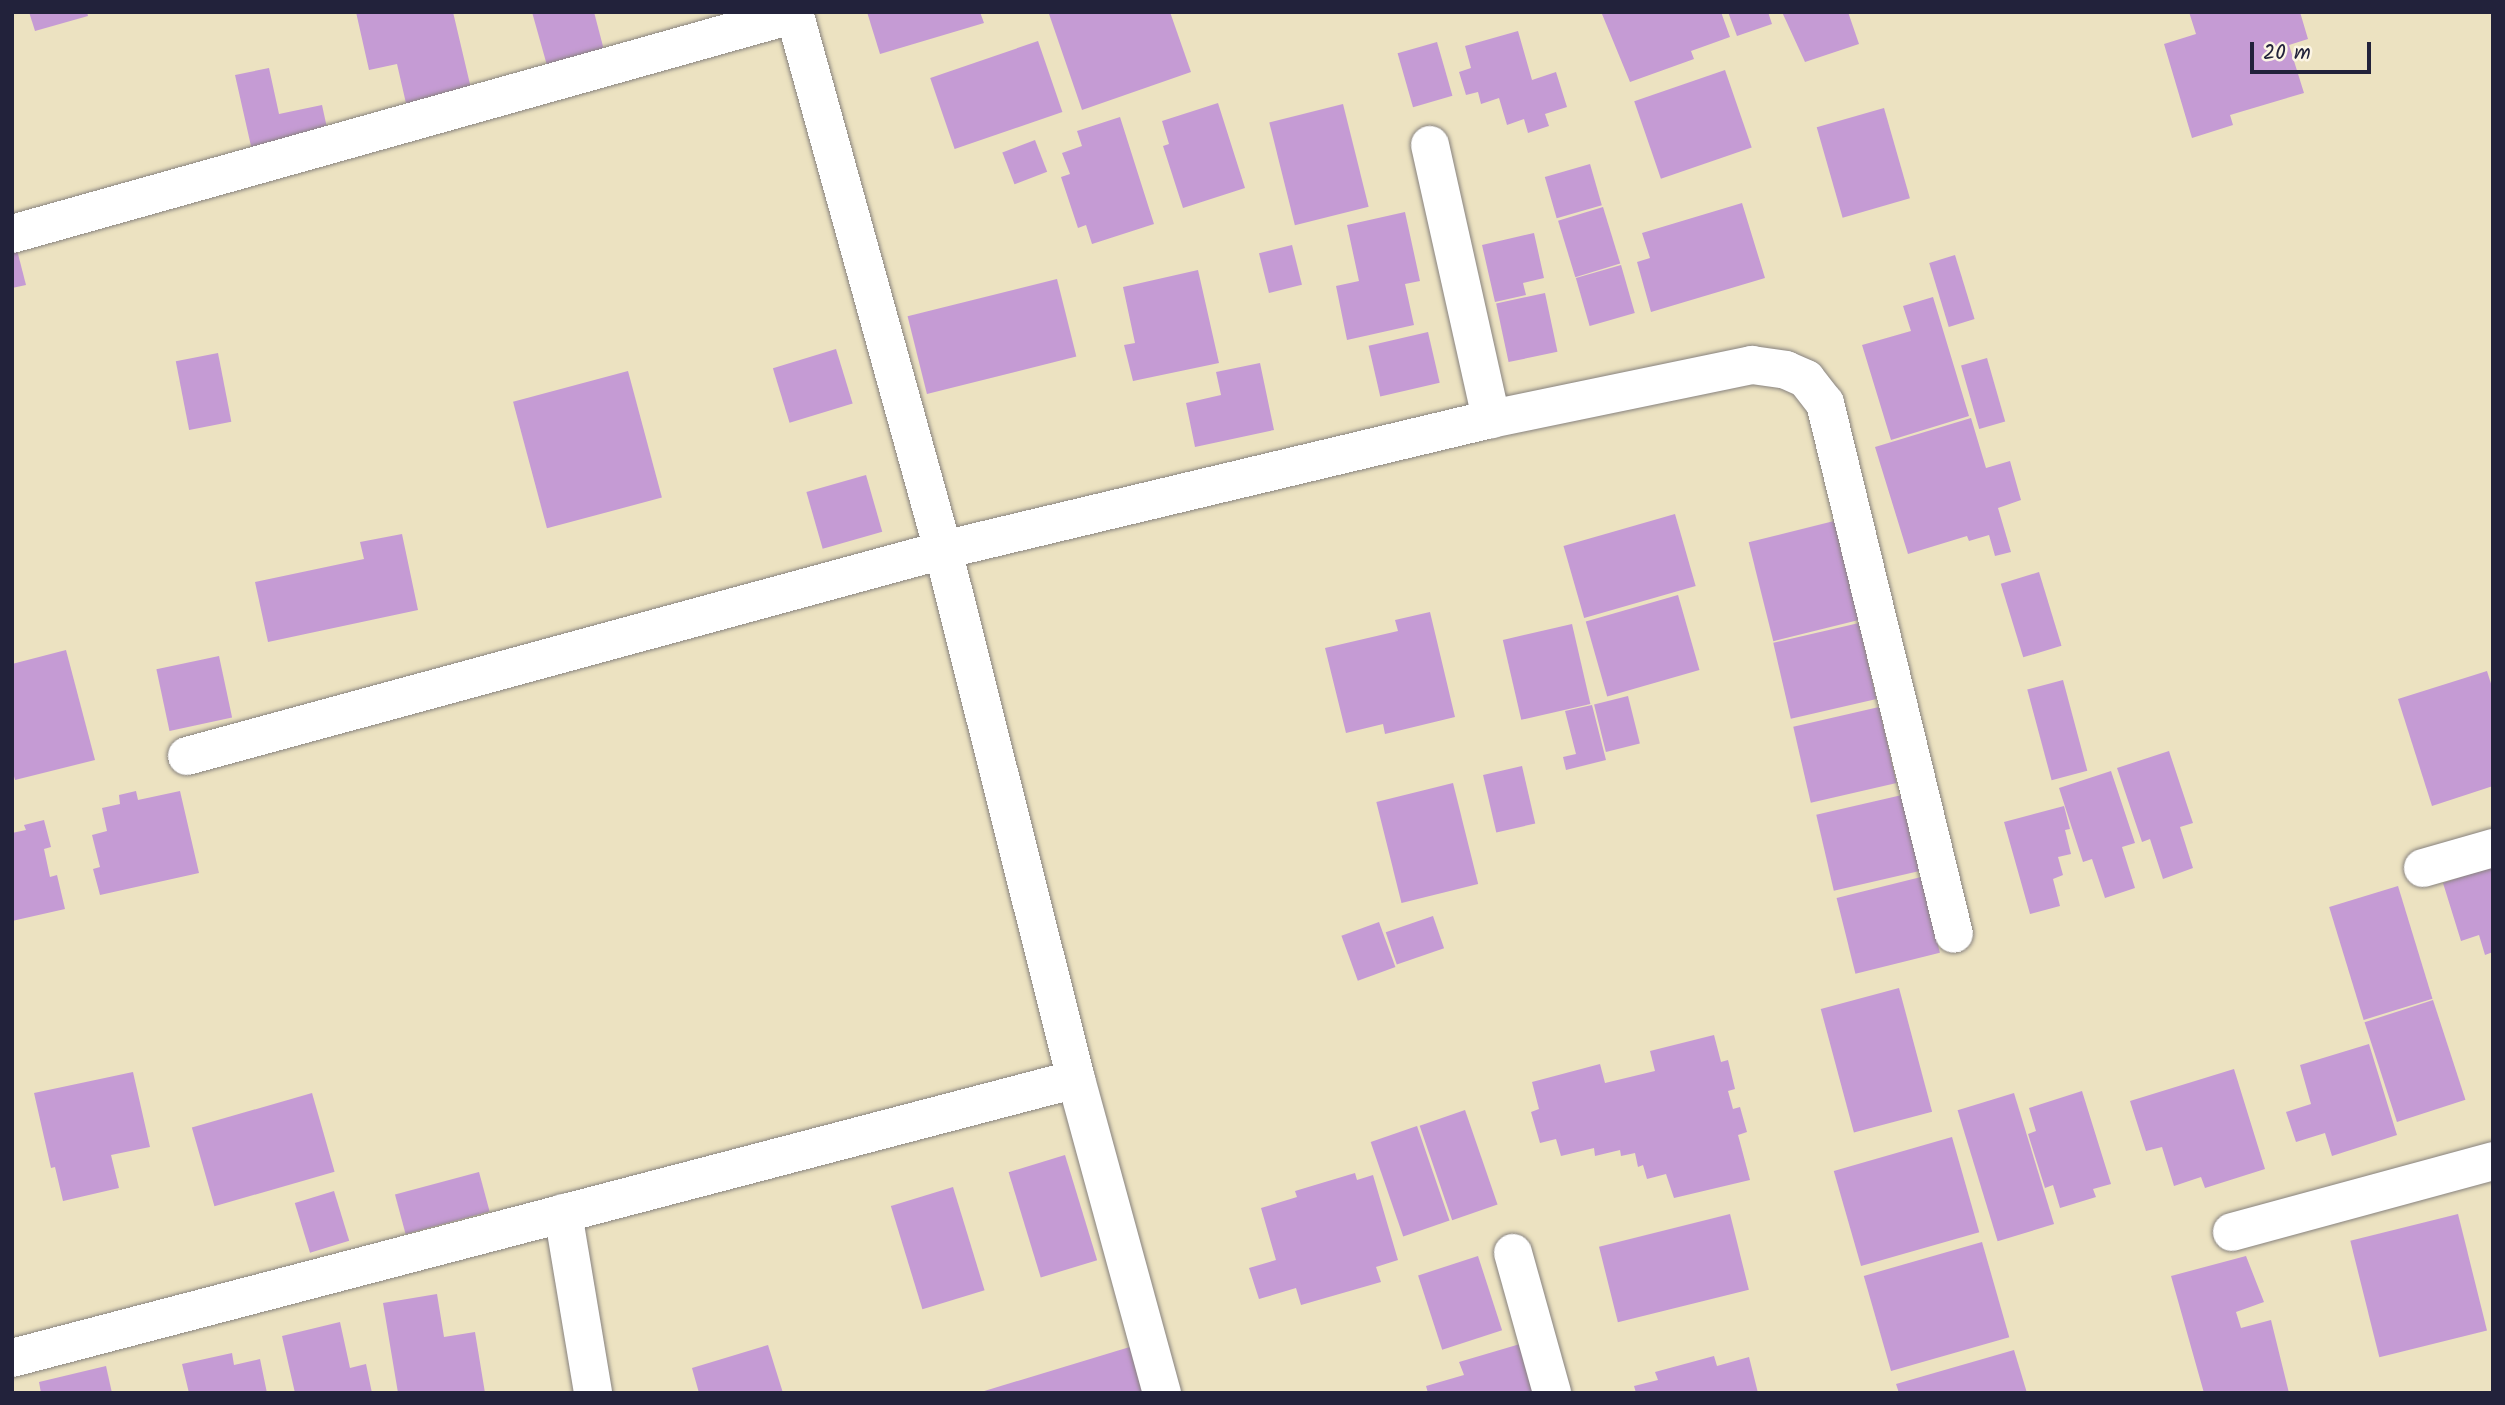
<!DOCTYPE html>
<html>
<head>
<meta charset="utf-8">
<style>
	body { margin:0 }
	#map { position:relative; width:2505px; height:1405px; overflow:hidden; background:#ece2c1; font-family:Kalam,sans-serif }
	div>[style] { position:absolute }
	.building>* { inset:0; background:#c59bd4; transform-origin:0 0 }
	.roads { filter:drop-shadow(0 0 2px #87827e) drop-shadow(0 0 2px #87827e) }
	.minor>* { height:38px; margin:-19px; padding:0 19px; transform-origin:19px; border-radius:19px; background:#fff }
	span { translate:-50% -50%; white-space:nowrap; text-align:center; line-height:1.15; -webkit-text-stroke:5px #fcf5e5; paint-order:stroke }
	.frame { position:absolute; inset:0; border:14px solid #22223b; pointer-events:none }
	.scale { position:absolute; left:2250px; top:42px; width:121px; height:32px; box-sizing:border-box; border:4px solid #22223b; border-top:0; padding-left:9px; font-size:21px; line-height:24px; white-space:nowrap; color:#22223b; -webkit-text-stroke:5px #fcf5e5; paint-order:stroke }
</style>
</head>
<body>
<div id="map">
	<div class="building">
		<i style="clip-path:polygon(29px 12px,87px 12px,88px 16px,35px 31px)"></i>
		<i style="clip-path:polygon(356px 12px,453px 12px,473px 97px,408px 112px,397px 64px,369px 70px)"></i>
		<i style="clip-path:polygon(532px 12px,594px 12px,605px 54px,548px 69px)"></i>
		<i style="clip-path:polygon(867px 12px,980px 12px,984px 23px,880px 54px)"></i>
		<i style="clip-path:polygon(1055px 12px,1170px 12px,1191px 72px,1082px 110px,1049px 14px)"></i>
		<i style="clip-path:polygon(1608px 12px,1721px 12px,1730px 37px,1691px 51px,1694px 59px,1630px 82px,1602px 14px)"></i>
		<i style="clip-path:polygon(1728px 12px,1768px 12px,1772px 24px,1737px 36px)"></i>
		<i style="clip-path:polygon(1782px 12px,1848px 12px,1859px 44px,1805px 62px)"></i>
		<i style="clip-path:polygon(2189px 12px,2300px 12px,2308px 39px,2289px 45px,2304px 93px,2230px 115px,2233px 125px,2192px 138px,2164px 44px,2196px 34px)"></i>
		<i style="clip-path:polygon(1518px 31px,1532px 80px,1556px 72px,1567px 107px,1545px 114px,1549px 126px,1528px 133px,1524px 119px,1507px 125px,1499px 98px,1481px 104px,1478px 92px,1466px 95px,1459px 72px,1471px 68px,1465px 46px)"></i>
		<i style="left:1038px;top:41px;width:75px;height:114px;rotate:71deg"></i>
		<i style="left:1437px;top:42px;width:56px;height:41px;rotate:74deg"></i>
		<i style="clip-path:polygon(269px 68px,279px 114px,322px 105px,329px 137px,253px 155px,235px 75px)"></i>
		<i style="left:1725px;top:70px;width:82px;height:96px;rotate:71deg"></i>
		<i style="clip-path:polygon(1218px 103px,1245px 188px,1183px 208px,1163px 146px,1169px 144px,1162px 121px)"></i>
		<i style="left:1343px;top:104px;width:106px;height:76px;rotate:76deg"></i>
		<i style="left:1884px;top:108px;width:94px;height:70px;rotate:74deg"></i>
		<i style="clip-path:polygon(1120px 117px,1154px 224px,1092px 244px,1086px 225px,1078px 228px,1061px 177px,1070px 174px,1062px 153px,1082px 146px,1077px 131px)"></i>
		<i style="left:1035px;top:140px;width:34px;height:35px;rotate:69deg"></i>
		<i style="left:1590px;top:164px;width:43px;height:47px;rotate:74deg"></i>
		<i style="clip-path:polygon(1742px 203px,1765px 278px,1651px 312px,1637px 262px,1650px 258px,1642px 233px)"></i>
		<i style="left:1603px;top:207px;width:59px;height:47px;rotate:73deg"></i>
		<i style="clip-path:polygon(1405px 212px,1420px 281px,1405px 284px,1414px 325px,1347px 340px,1336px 286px,1359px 281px,1347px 225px)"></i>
		<i style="clip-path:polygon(1534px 233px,1544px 278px,1523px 283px,1526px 295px,1495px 302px,1482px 245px)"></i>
		<i style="left:1292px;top:245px;width:41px;height:34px;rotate:76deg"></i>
		<i style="clip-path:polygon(16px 246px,26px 285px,12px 288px,12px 247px)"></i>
		<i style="left:1955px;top:255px;width:67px;height:27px;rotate:73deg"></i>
		<i style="left:1621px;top:265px;width:50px;height:47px;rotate:74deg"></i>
		<i style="clip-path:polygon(1198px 270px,1219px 363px,1133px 381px,1124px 345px,1135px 343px,1123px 287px)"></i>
		<i style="left:1057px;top:279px;width:80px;height:154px;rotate:76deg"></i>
		<i style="left:1545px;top:293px;width:60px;height:50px;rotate:78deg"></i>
		<i style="clip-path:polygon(1933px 297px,1969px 416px,1891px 440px,1862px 345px,1911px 331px,1903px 306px)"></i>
		<i style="left:1428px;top:332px;width:52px;height:61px;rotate:77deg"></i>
		<i style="left:836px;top:349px;width:57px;height:66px;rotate:73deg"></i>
		<i style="left:218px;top:353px;width:70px;height:43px;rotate:79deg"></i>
		<i style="left:1987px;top:358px;width:66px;height:27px;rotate:74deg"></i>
		<i style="clip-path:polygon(1260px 363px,1274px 430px,1195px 447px,1186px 403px,1221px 395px,1216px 372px)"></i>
		<i style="left:628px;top:371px;width:131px;height:119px;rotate:75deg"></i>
		<i style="clip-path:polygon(1971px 418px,1986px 468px,2010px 461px,2021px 500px,1998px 508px,2011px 552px,1995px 556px,1989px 535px,1969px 541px,1967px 536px,1908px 554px,1875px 447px)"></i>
		<i style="left:866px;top:475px;width:59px;height:62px;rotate:74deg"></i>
		<i style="left:1675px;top:514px;width:75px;height:116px;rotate:74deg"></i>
		<i style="left:1834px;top:521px;width:102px;height:88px;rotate:76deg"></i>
		<i style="clip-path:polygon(402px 534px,418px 610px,268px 642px,255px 582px,364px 559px,360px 542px)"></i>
		<i style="left:2039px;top:572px;width:77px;height:40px;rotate:73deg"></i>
		<i style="left:1678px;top:595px;width:78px;height:96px;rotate:74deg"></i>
		<i style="clip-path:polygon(1430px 612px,1455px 717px,1385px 734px,1383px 724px,1346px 733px,1325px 648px,1398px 631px,1395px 620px)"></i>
		<i style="left:1859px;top:623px;width:78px;height:88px;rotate:77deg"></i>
		<i style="left:1572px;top:624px;width:82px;height:71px;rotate:77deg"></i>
		<i style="clip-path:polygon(66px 650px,95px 760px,15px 780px,12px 769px,12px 664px)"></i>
		<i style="left:219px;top:656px;width:63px;height:64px;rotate:78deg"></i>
		<i style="clip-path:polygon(2487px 671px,2493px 690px,2493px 786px,2432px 806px,2398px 699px)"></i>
		<i style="left:2063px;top:680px;width:94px;height:37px;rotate:75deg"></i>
		<i style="left:1628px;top:696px;width:49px;height:35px;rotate:76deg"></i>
		<i style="clip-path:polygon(1592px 705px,1606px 760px,1566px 770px,1563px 757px,1576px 754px,1565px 711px)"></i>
		<i style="left:1879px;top:707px;width:78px;height:88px;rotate:77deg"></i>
		<i style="clip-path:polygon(2169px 751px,2193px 823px,2180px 827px,2193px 868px,2163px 879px,2150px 839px,2142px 842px,2117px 768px)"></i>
		<i style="left:1522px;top:766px;width:59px;height:40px;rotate:77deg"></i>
		<i style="clip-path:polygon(2111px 771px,2135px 843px,2122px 847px,2135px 888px,2105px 898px,2092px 859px,2083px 862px,2059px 788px)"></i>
		<i style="left:1453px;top:783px;width:104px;height:79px;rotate:76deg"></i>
		<i style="clip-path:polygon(136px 791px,138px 800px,180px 791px,199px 873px,100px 895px,93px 869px,100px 867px,92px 835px,107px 831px,102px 808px,120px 804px,119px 795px)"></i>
		<i style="left:1902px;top:795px;width:78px;height:88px;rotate:77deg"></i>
		<i style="clip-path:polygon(2064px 806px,2070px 829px,2065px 830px,2071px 854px,2058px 857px,2063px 875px,2053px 879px,2060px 906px,2030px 914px,2004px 822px)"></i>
		<i style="clip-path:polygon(44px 820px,51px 847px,44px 849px,50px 877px,57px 875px,65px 909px,12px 921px,12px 833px,26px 830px,24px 825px)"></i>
		<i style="clip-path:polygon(2493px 856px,2493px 952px,2485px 955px,2479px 935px,2461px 941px,2443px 883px,2473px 873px)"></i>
		<i style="left:1921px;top:877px;width:78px;height:87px;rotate:76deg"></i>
		<i style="left:2398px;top:886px;width:118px;height:72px;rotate:73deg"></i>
		<i style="left:1433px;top:916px;width:34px;height:50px;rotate:71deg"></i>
		<i style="left:1379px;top:922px;width:48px;height:40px;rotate:70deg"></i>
		<i style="left:1899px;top:988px;width:128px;height:81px;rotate:75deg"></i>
		<i style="left:2433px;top:1000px;width:105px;height:72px;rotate:72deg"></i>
		<i style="clip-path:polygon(1714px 1035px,1721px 1062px,1728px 1060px,1735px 1089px,1728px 1091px,1733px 1109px,1740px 1107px,1747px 1132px,1738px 1135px,1750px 1180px,1674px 1198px,1666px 1174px,1647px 1179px,1643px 1165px,1638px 1167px,1635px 1153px,1621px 1156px,1620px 1150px,1595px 1156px,1594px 1148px,1561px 1156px,1556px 1139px,1540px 1143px,1531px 1112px,1539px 1109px,1532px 1082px,1600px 1064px,1605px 1083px,1655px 1071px,1650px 1051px)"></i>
		<i style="clip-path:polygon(2369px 1044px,2397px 1135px,2332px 1156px,2325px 1133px,2296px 1142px,2286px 1112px,2311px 1104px,2300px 1065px)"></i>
		<i style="clip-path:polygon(2234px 1069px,2265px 1169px,2205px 1188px,2201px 1177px,2174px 1186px,2162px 1147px,2146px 1151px,2130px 1101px)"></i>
		<i style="clip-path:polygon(133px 1072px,150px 1147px,111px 1155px,119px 1188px,63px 1201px,55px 1167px,51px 1168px,34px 1093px)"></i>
		<i style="clip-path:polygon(2082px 1091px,2111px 1184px,2093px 1189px,2096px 1197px,2060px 1208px,2053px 1185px,2045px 1188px,2028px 1134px,2036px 1131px,2029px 1108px)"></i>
		<i style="left:312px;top:1093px;width:82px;height:125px;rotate:74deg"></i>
		<i style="left:2014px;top:1093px;width:137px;height:59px;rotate:73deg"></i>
		<i style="left:1465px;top:1110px;width:100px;height:48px;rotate:71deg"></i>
		<i style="left:1417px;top:1126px;width:100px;height:49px;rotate:71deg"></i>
		<i style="left:1952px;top:1137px;width:99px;height:123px;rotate:74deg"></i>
		<i style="left:1065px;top:1155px;width:110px;height:59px;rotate:73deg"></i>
		<i style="left:479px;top:1172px;width:41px;height:87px;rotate:75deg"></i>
		<i style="clip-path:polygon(1355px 1173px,1357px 1180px,1373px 1175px,1398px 1260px,1376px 1267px,1381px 1282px,1301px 1305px,1296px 1288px,1259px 1299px,1249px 1268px,1276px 1260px,1261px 1208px,1297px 1197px,1295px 1191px)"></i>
		<i style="left:953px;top:1187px;width:108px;height:65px;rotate:73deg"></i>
		<i style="left:334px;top:1191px;width:52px;height:41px;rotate:73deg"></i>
		<i style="left:1730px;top:1214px;width:78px;height:135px;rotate:76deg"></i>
		<i style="left:2458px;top:1214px;width:120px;height:111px;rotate:76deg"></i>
		<i style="left:1982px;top:1242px;width:99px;height:123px;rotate:74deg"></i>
		<i style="left:1478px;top:1256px;width:78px;height:63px;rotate:72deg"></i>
		<i style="clip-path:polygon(2246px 1256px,2264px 1302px,2236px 1312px,2241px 1328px,2271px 1320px,2289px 1393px,2204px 1393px,2171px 1276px)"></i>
		<i style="clip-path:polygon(437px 1294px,444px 1337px,475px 1332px,485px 1393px,398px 1393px,383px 1303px)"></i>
		<i style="clip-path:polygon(340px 1322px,350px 1368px,366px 1364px,372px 1393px,295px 1393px,282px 1336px)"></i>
		<i style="clip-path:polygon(1527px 1342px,1543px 1393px,1428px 1393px,1426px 1386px,1464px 1375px,1459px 1362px)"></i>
		<i style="clip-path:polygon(768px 1345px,783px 1393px,699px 1393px,692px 1368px)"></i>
		<i style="clip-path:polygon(1133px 1346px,1148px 1393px,981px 1393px,981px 1392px)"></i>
		<i style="clip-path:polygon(2014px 1350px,2027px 1393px,1899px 1393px,1896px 1384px)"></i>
		<i style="clip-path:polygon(232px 1353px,234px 1365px,260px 1359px,267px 1393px,189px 1393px,182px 1364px)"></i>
		<i style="clip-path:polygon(1714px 1356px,1717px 1366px,1749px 1357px,1758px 1393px,1636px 1393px,1634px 1386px,1658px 1380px,1655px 1372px)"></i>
		<i style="clip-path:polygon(106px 1366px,112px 1393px,41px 1393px,39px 1382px)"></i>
	</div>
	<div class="roads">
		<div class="minor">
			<i style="left:794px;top:12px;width:558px;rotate:74.52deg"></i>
			<i style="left:943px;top:550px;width:545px;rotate:75.89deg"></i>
			<i style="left:1076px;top:1079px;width:326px;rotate:74.7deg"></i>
			<i style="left:1430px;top:145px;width:281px;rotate:77.4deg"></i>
			<i style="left:12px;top:234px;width:813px;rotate:-15.69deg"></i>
			<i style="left:187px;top:756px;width:784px;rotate:-15.24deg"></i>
			<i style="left:943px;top:550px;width:563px;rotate:-13.44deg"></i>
			<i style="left:1491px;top:419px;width:267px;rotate:-11.7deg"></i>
			<i style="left:1752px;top:365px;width:34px;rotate:8deg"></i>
			<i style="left:1786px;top:370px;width:22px;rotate:24deg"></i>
			<i style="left:1806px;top:379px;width:31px;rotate:52deg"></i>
			<i style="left:1825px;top:403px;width:546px;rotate:76.35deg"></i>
			<i style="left:2423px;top:868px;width:73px;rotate:-15.9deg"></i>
			<i style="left:563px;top:1213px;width:182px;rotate:80.5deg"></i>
			<i style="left:2232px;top:1232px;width:270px;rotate:-15.2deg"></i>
			<i style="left:1513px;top:1253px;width:145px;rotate:74.4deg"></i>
			<i style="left:12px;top:1358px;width:1100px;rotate:-14.69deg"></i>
		</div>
	</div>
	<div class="frame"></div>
	<div class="scale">20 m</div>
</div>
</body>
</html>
